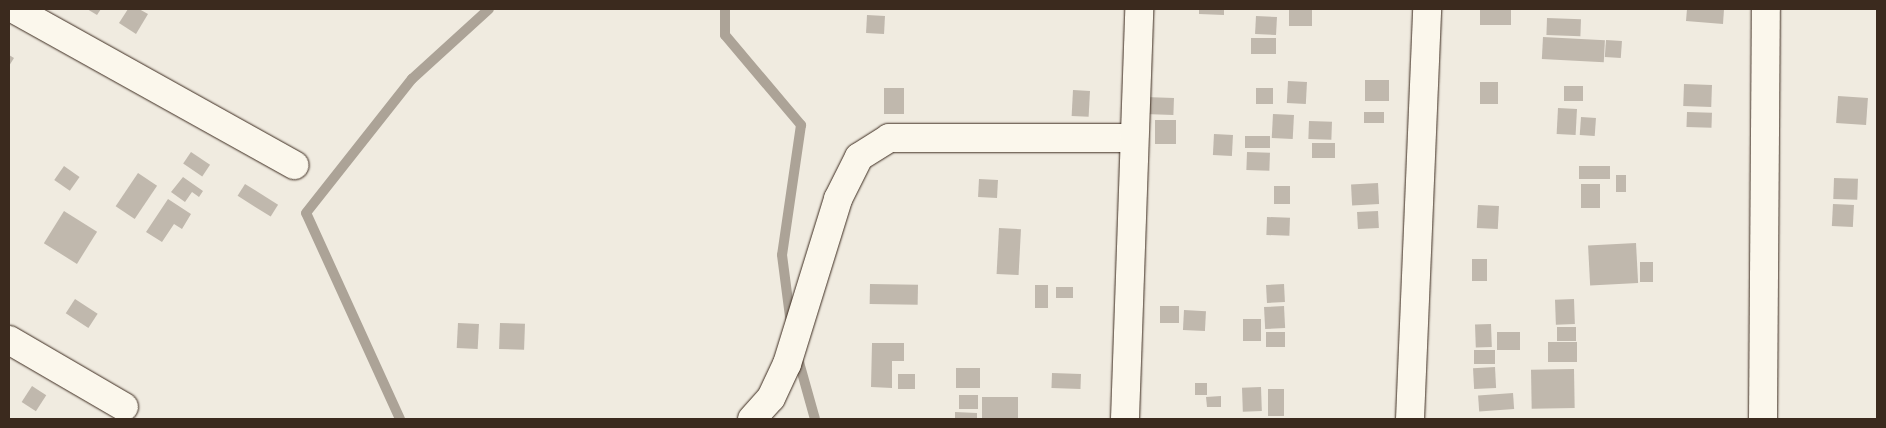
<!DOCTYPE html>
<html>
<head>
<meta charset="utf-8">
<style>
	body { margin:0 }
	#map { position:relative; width:1886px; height:428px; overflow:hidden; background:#f0ebe0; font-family:"Indie Flower",sans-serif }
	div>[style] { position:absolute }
	.stream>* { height:10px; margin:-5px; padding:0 5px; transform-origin:5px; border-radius:5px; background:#aca397 }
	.building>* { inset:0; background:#c0b8ad; transform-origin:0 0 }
	.roads { filter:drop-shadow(0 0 1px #3b2a1e) drop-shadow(0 0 1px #3b2a1e) }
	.minor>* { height:28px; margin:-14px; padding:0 14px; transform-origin:14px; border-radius:14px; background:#fbf7ec }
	span { translate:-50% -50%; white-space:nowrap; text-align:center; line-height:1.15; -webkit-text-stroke:4.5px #fbf7ec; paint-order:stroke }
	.frame { position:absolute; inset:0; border:10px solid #3b2a1e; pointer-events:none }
</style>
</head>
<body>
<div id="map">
	<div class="stream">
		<i style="left:725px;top:9px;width:26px;rotate:90deg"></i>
		<i style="left:725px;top:35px;width:118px;rotate:49.8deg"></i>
		<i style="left:801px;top:125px;width:131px;rotate:98.3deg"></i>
		<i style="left:782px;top:255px;width:70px;rotate:82.6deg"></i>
		<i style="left:797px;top:355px;width:66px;rotate:74.3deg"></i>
		<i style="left:400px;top:419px;width:226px;rotate:-114.5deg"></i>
		<i style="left:306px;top:213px;width:171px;rotate:-51.7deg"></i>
		<i style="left:412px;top:79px;width:104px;rotate:-42.3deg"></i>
	</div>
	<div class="building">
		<i style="clip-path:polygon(87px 9px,101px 9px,97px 15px)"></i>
		<i style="clip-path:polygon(128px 9px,139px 9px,148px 14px,136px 34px,119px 23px)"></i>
		<i style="clip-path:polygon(1199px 9px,1224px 9px,1224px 15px,1199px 14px)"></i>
		<i style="left:1289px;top:9px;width:23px;height:17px"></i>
		<i style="left:1480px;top:9px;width:31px;height:16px"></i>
		<i style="clip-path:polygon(1687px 9px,1724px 9px,1723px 24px,1686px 21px)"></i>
		<i style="left:867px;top:15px;width:18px;height:18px;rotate:3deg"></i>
		<i style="left:1256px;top:16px;width:21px;height:18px;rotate:3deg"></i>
		<i style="left:1547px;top:18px;width:34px;height:17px;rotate:2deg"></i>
		<i style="left:1543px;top:37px;width:62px;height:22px;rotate:3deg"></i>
		<i style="left:1251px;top:38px;width:25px;height:16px"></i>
		<i style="left:1606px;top:40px;width:16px;height:17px;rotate:4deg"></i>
		<i style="clip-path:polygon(9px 55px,14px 58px,9px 66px)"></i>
		<i style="left:1389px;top:80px;width:21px;height:24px;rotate:90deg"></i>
		<i style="left:1288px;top:81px;width:19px;height:22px;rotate:3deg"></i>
		<i style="left:1480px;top:82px;width:18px;height:22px"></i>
		<i style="left:1684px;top:84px;width:28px;height:22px;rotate:2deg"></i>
		<i style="left:1564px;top:86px;width:19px;height:15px"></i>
		<i style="left:884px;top:88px;width:20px;height:26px"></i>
		<i style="left:1256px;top:88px;width:17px;height:16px"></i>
		<i style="left:1073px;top:90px;width:17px;height:26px;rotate:3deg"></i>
		<i style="left:1838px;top:96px;width:30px;height:27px;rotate:4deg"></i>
		<i style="left:1145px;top:97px;width:29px;height:17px;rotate:2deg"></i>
		<i style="left:1558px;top:108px;width:19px;height:26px;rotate:3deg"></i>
		<i style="left:1364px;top:112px;width:20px;height:11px"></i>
		<i style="left:1687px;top:112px;width:25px;height:15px;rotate:2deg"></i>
		<i style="left:1273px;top:114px;width:21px;height:24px;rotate:3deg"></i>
		<i style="left:1581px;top:117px;width:15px;height:18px;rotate:4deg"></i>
		<i style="left:1155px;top:120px;width:21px;height:24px"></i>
		<i style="left:1309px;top:121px;width:23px;height:18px;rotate:2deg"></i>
		<i style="left:1214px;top:134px;width:19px;height:21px;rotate:3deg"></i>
		<i style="left:1245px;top:136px;width:25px;height:12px"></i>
		<i style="left:1335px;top:143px;width:15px;height:23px;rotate:90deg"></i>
		<i style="left:191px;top:152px;width:23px;height:14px;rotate:34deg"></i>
		<i style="left:1247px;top:152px;width:23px;height:18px;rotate:2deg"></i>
		<i style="left:64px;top:166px;width:19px;height:17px;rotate:35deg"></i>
		<i style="left:1579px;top:166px;width:31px;height:13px"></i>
		<i style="left:138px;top:173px;width:23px;height:40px;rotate:34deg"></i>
		<i style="left:1616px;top:175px;width:10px;height:17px"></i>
		<i style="clip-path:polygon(183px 177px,203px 191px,199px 197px,192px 192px,185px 202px,171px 192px)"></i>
		<i style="left:1834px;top:178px;width:24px;height:21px;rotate:2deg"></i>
		<i style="left:979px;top:179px;width:19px;height:18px;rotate:3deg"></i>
		<i style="left:1378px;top:183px;width:21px;height:27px;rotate:87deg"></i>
		<i style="left:245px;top:184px;width:39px;height:14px;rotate:32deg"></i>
		<i style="left:1581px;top:184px;width:19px;height:24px"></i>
		<i style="left:1274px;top:186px;width:16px;height:18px"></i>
		<i style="clip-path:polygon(168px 199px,191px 214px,182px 229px,174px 224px,162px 242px,146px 232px)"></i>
		<i style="left:1833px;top:204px;width:21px;height:22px;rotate:3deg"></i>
		<i style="left:1478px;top:205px;width:21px;height:23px;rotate:3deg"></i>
		<i style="left:64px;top:211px;width:39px;height:38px;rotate:32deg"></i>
		<i style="left:1378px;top:211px;width:17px;height:21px;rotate:87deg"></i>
		<i style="left:1267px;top:217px;width:23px;height:18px;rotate:2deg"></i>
		<i style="left:999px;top:228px;width:22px;height:46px;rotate:3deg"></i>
		<i style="left:1636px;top:243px;width:40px;height:48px;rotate:87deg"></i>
		<i style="left:1487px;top:259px;width:22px;height:15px;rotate:90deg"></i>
		<i style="left:1640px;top:262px;width:13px;height:20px"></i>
		<i style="left:870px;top:284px;width:48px;height:20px;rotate:1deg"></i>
		<i style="left:1284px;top:284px;width:18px;height:18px;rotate:87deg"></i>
		<i style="left:1035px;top:285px;width:13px;height:23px"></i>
		<i style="left:1056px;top:287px;width:17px;height:11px"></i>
		<i style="left:75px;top:299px;width:27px;height:17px;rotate:33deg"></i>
		<i style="left:1574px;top:299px;width:25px;height:19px;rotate:88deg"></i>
		<i style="left:1160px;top:306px;width:19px;height:17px"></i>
		<i style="left:1284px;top:306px;width:22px;height:20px;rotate:87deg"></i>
		<i style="left:1184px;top:310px;width:22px;height:20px;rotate:3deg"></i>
		<i style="left:1243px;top:319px;width:18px;height:22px"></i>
		<i style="left:458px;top:323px;width:21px;height:25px;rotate:3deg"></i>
		<i style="left:500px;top:323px;width:25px;height:26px;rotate:2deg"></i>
		<i style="left:1491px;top:324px;width:23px;height:16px;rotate:88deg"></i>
		<i style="left:1557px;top:327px;width:19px;height:14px"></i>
		<i style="left:1266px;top:332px;width:19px;height:15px"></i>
		<i style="left:1520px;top:332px;width:18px;height:23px;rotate:90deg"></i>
		<i style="left:1577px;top:342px;width:20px;height:29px;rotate:90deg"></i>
		<i style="clip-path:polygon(872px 343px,904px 343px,904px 361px,892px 361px,892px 388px,871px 387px)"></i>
		<i style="left:1495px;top:350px;width:14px;height:21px;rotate:90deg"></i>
		<i style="left:1495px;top:367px;width:21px;height:22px;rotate:87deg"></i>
		<i style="left:956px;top:368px;width:24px;height:20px"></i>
		<i style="left:1574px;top:369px;width:39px;height:43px;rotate:89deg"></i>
		<i style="left:1052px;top:373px;width:29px;height:15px;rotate:2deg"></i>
		<i style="left:898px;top:374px;width:17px;height:15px"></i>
		<i style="left:1195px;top:383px;width:12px;height:12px"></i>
		<i style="left:32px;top:386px;width:17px;height:19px;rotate:33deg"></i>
		<i style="left:1261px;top:387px;width:24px;height:19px;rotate:88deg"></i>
		<i style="left:1268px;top:389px;width:16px;height:27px"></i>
		<i style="left:1513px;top:393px;width:16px;height:35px;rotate:86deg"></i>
		<i style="left:959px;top:395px;width:19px;height:14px"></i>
		<i style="clip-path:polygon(1221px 396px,1221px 407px,1207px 407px,1206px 397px)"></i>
		<i style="left:982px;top:397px;width:36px;height:22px"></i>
		<i style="clip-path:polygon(955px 412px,977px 413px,977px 419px,955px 419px)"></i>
	</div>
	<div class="roads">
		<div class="minor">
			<i style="left:14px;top:9px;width:321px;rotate:29.1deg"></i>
			<i style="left:9px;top:340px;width:133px;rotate:30.2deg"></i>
			<i style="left:752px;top:419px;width:28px;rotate:-48deg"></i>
			<i style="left:771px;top:398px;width:38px;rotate:-65deg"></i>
			<i style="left:787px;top:364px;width:173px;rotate:-72.8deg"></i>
			<i style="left:838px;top:199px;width:47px;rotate:-63.4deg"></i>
			<i style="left:859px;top:157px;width:36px;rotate:-32deg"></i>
			<i style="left:889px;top:138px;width:245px"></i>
			<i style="left:1125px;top:419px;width:410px;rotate:-88deg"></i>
			<i style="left:1410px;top:419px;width:410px;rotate:-87.6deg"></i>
			<i style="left:1763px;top:419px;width:410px;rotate:-89.6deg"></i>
		</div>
	</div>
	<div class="frame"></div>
</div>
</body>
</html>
